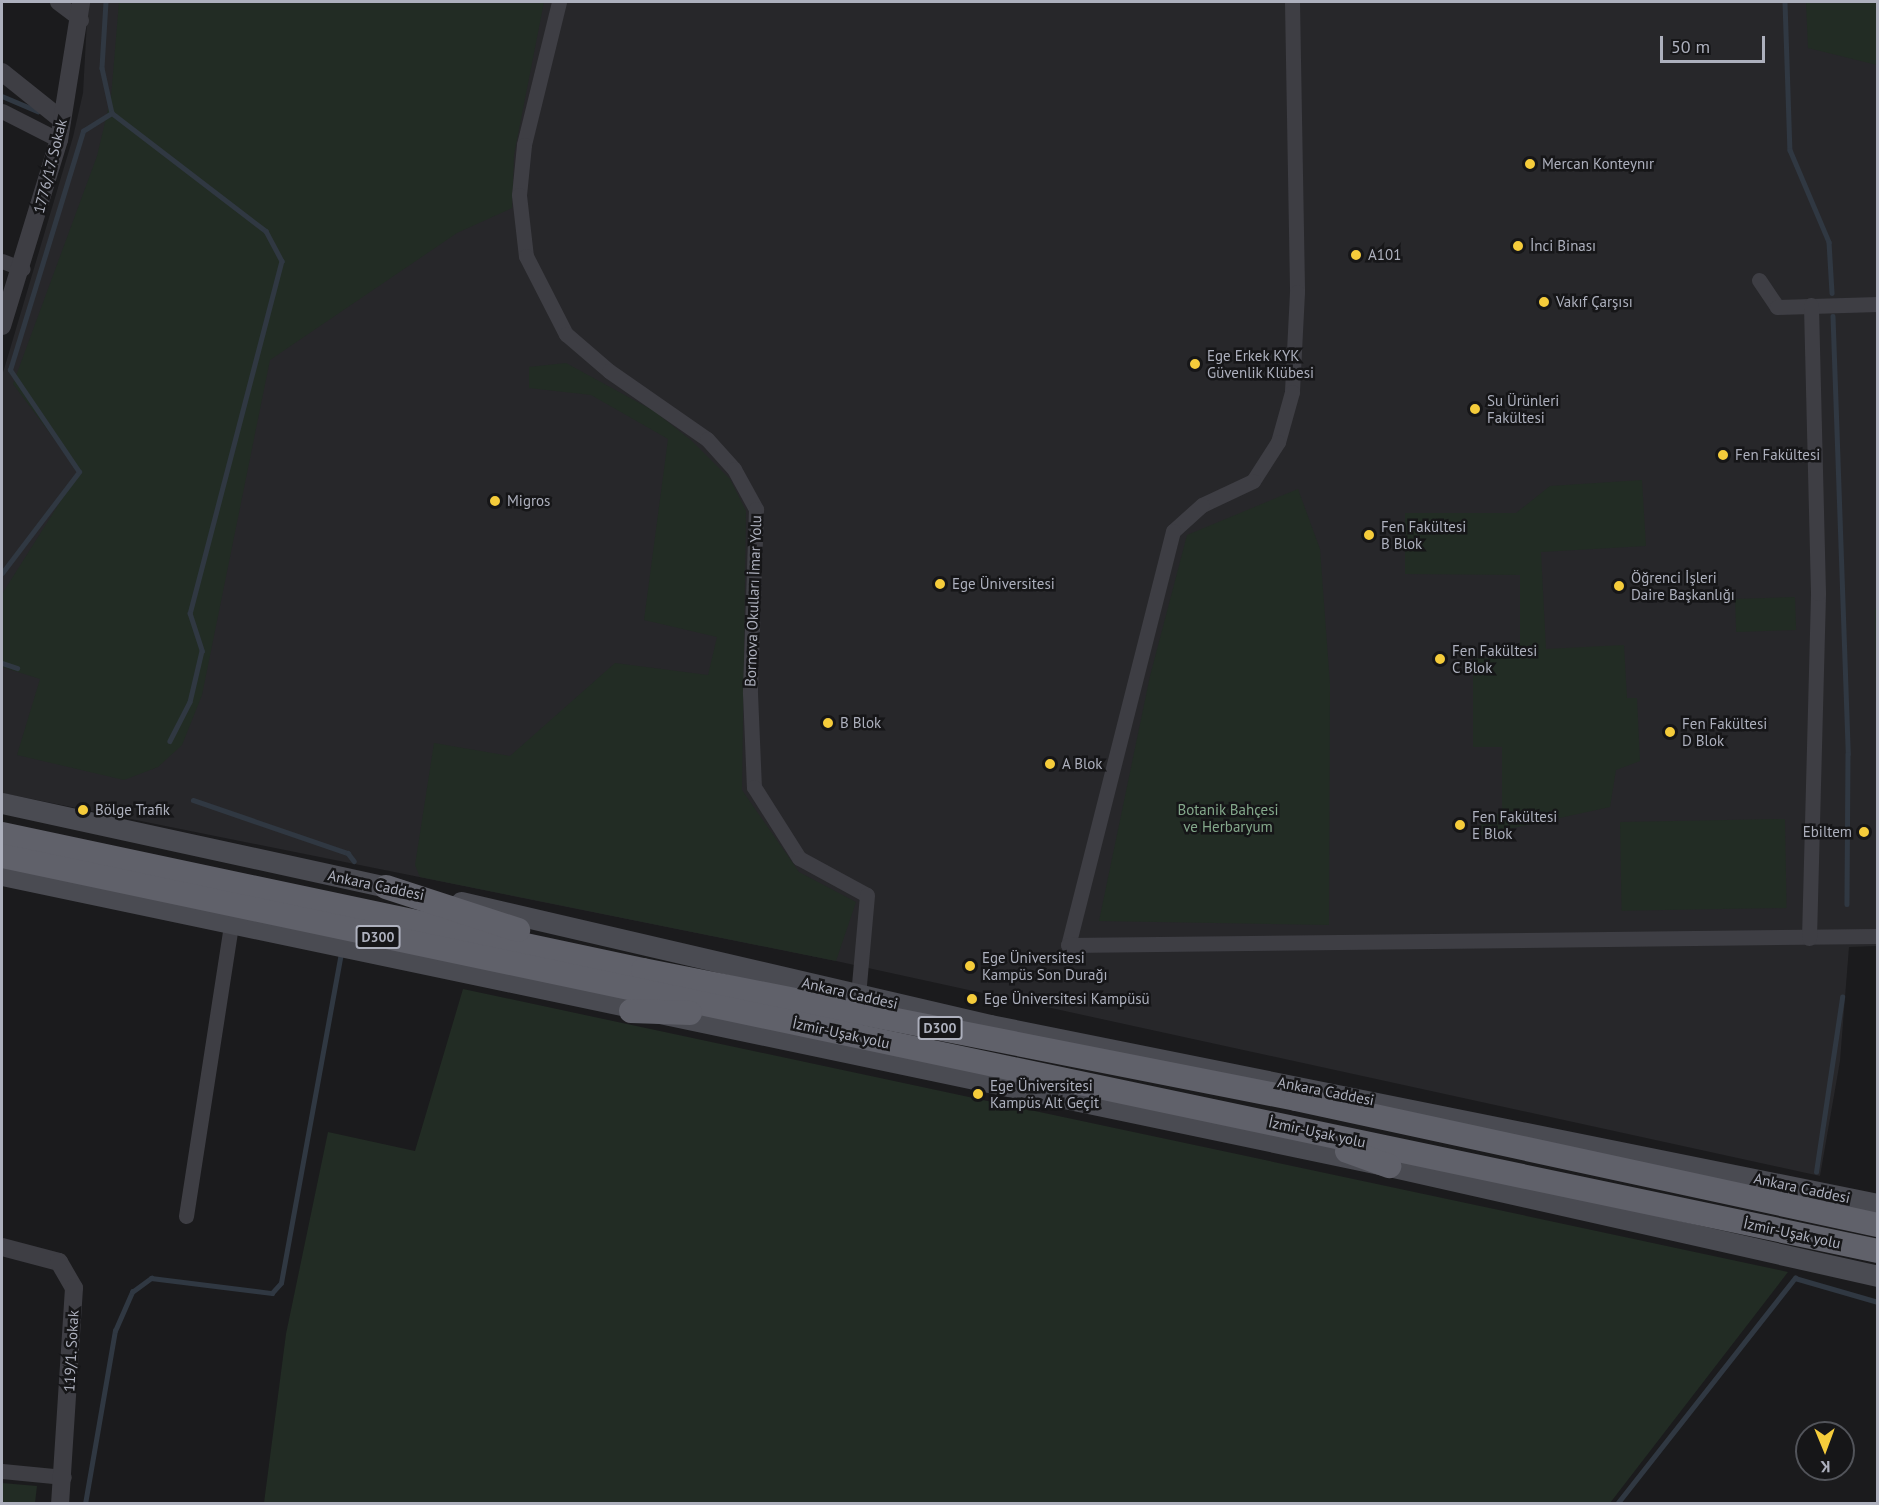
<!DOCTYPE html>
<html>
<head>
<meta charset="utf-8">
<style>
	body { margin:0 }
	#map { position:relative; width:1879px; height:1505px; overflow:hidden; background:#1b1b1d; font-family:"PT Sans",sans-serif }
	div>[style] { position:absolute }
	.built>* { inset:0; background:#27272a }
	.green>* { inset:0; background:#222c24; transform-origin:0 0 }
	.stream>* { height:4.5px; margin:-2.25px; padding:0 2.25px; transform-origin:2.25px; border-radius:2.25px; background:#303842 }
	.minor>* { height:15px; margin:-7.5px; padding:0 7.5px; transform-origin:7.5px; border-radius:7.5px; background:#3e3e44 }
	.tertiary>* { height:18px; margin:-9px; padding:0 9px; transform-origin:9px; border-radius:9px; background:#3e3e44 }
	.secondary>* { height:21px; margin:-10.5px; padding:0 10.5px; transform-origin:10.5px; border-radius:10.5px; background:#4a4b52 }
	.trunk>* { height:24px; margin:-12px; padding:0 12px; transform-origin:12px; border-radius:12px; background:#60616a }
	.dots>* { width:16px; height:16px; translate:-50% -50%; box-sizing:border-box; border:3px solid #161618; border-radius:50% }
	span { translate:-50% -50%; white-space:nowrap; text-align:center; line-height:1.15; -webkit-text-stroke:5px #161618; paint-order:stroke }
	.shield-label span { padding:2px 4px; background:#161618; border:2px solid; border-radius:4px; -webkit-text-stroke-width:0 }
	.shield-label { font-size:14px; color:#adb0bd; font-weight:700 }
	.poi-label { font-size:15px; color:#adb0bd }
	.left { translate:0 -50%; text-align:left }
	.right { translate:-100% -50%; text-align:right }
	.street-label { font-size:15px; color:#adb0bd }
	.park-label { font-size:15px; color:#84a88b }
	.frame { position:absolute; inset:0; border:3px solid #adb0bd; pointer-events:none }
	.north { position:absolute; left:1795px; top:1421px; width:60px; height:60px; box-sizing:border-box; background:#161618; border:2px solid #52545a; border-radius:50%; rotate:179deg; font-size:16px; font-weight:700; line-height:24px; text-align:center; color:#adb0bd }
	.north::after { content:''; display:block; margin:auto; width:21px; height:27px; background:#f5cc3b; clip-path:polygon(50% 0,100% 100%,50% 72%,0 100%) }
	.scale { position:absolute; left:1660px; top:36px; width:105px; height:27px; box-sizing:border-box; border:3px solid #adb0bd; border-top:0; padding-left:8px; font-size:18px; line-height:21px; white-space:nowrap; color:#adb0bd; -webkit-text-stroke:4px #161618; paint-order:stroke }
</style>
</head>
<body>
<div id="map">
	<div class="built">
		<i style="clip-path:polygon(88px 2px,1877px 2px,1877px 946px,1849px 947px,1840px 1061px,1820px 1176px,836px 961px,2px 793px,2px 376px,73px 137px,83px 93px)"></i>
	</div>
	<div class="green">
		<i style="clip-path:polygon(119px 2px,544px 2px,514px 155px,512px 208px,457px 233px,270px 360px,202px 695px,182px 745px,158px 767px,124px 780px,17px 755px,40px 679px,2px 667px,2px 594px,79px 472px,13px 384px,97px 156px,111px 97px)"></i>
		<i style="clip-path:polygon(1806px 2px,1877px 2px,1877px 65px,1808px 48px)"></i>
		<i style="clip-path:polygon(566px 363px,654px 411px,692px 441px,730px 479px,746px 511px,742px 790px,799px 872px,856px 902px,836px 961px,420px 877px,415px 865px,434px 743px,510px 756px,615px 663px,708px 675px,717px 637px,644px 620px,668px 439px,591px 395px,529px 388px,529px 367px)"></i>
		<i style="clip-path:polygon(1642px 480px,1646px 546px,1541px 552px,1546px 649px,1624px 645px,1627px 698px,1637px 698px,1640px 761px,1616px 770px,1610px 807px,1481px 835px,1481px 820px,1502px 812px,1502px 747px,1473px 747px,1473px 658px,1520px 658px,1520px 575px,1405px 574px,1405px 513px,1516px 513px,1550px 486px)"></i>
		<i style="clip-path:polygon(1298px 489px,1320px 549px,1330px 684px,1329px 925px,1099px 921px,1150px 676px,1187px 535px)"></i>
		<i style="left:1795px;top:597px;width:33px;height:60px;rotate:88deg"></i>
		<i style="clip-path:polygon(1875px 608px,1878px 609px,1877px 705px,1876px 704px)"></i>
		<i style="left:1785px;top:819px;width:89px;height:165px;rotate:89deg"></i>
		<i style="clip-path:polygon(463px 989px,1480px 1206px,1788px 1272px,1610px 1503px,264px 1503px,286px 1334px,328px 1132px,415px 1151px)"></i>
		<i style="clip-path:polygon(2px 1483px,37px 1486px,35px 1503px,2px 1503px)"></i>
	</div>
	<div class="stream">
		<i style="left:106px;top:2px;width:66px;rotate:93.5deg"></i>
		<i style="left:102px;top:68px;width:46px;rotate:77.5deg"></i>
		<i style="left:112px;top:113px;width:194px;rotate:37.5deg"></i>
		<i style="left:266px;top:231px;width:34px;rotate:62deg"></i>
		<i style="left:282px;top:261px;width:364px;rotate:104.6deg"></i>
		<i style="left:190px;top:613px;width:40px;rotate:72deg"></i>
		<i style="left:202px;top:651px;width:52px;rotate:103.2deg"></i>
		<i style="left:190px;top:702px;width:44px;rotate:117.1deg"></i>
		<i style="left:1785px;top:2px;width:148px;rotate:88.1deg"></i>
		<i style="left:1790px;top:150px;width:100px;rotate:67deg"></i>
		<i style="left:1829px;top:242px;width:51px;rotate:86.6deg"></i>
		<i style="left:2px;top:96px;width:39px;rotate:23deg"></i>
		<i style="left:1833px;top:316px;width:438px;rotate:88deg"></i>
		<i style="left:1848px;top:754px;width:150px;rotate:90.4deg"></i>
		<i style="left:2px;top:573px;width:127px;rotate:-52.7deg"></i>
		<i style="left:79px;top:472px;width:123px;rotate:-124.1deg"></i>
		<i style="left:10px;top:370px;width:250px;rotate:-73deg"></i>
		<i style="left:83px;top:131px;width:34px;rotate:-32deg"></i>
		<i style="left:2px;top:663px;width:16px;rotate:18deg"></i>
		<i style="left:193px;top:800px;width:164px;rotate:18.9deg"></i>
		<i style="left:348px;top:853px;width:10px;rotate:53deg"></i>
		<i style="left:1816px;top:1172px;width:177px;rotate:-81.5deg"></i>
		<i style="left:85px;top:1504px;width:176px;rotate:-80.2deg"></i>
		<i style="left:115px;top:1331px;width:43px;rotate:-66.4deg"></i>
		<i style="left:132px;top:1292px;width:24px;rotate:-36deg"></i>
		<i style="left:151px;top:1278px;width:122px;rotate:7.1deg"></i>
		<i style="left:272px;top:1293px;width:13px;rotate:-48deg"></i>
		<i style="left:281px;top:1283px;width:335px;rotate:-79.7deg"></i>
		<i style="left:1617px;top:1504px;width:288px;rotate:-51.8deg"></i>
		<i style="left:1795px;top:1278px;width:86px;rotate:16.1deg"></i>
	</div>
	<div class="minor">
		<i style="left:57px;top:2px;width:30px;rotate:37deg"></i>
		<i style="left:559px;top:2px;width:147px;rotate:103.8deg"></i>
		<i style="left:524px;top:145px;width:50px;rotate:95.7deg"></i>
		<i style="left:519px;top:195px;width:61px;rotate:83.5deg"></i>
		<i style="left:526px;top:256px;width:88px;rotate:62.9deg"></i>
		<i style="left:566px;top:334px;width:57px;rotate:40.7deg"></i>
		<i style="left:609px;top:371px;width:119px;rotate:34.8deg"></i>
		<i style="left:707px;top:439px;width:40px;rotate:48deg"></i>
		<i style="left:734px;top:469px;width:46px;rotate:61.2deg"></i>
		<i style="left:756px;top:509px;width:184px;rotate:91.9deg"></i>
		<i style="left:750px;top:693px;width:94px;rotate:87.6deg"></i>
		<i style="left:754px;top:787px;width:84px;rotate:57.6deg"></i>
		<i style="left:799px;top:858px;width:77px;rotate:28.6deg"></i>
		<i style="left:867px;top:895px;width:101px;rotate:95.1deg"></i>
		<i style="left:1292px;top:2px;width:290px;rotate:89deg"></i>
		<i style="left:1297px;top:292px;width:100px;rotate:92.9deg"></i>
		<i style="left:1292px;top:392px;width:52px;rotate:105.6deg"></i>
		<i style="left:1278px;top:442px;width:46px;rotate:122.7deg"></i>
		<i style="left:1253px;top:481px;width:56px;rotate:154.8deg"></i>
		<i style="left:1202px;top:505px;width:39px;rotate:138deg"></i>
		<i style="left:1173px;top:531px;width:427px;rotate:104.2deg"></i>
		<i style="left:1068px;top:945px;width:810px;rotate:-0.64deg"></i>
		<i style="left:2px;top:111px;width:64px;rotate:27deg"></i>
		<i style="left:2px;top:261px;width:22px;rotate:21deg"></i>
		<i style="left:1759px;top:280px;width:32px;rotate:56deg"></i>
		<i style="left:1777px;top:307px;width:101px;rotate:-1.7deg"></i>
		<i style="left:1809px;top:938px;width:345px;rotate:-88.5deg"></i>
		<i style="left:1818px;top:593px;width:288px;rotate:-91.4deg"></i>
		<i style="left:186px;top:1216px;width:293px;rotate:-81.2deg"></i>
		<i style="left:2px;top:1471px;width:62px;rotate:5.5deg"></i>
	</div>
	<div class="tertiary">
		<i style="left:2px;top:72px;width:77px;rotate:38.7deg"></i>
		<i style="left:2px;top:326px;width:195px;rotate:-73deg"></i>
		<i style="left:59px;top:140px;width:140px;rotate:-80.9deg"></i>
		<i style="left:2px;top:1247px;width:59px;rotate:14.7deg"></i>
		<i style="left:59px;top:1262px;width:30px;rotate:60deg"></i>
		<i style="left:74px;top:1288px;width:216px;rotate:93.7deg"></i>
	</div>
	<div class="secondary">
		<i style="left:2px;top:803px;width:408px;rotate:12.3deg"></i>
		<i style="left:2px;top:875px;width:1417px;rotate:11.85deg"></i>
		<i style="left:1389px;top:1166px;width:501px;rotate:12.68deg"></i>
		<i style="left:461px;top:902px;width:543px;rotate:13.09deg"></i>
		<i style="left:990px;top:1025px;width:906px;rotate:11.4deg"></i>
	</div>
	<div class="trunk">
		<i style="left:2px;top:834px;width:655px;rotate:11.98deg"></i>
		<i style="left:643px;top:970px;width:666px;rotate:11.17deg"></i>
		<i style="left:1296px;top:1099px;width:595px;rotate:12.22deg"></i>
		<i style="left:2px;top:856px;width:1917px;rotate:11.89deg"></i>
		<i style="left:386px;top:887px;width:139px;rotate:18deg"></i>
		<i style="left:631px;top:1011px;width:59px;rotate:1.9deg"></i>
		<i style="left:1347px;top:1151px;width:45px;rotate:19.7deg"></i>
	</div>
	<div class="dots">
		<i style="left:1530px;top:164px;background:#f5cc3b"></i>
		<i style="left:1518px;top:246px;background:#f5cc3b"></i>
		<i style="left:1356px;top:255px;background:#f5cc3b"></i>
		<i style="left:1544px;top:302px;background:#f5cc3b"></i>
		<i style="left:1195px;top:364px;background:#f5cc3b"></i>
		<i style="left:1475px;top:409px;background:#f5cc3b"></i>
		<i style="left:1723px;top:455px;background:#f5cc3b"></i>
		<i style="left:495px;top:501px;background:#f5cc3b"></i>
		<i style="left:1369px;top:535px;background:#f5cc3b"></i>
		<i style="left:940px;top:584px;background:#f5cc3b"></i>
		<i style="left:1619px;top:586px;background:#f5cc3b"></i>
		<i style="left:1440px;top:659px;background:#f5cc3b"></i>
		<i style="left:828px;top:723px;background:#f5cc3b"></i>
		<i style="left:1670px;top:732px;background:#f5cc3b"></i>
		<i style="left:1050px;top:764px;background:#f5cc3b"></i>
		<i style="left:83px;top:810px;background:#f5cc3b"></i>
		<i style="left:1460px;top:825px;background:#f5cc3b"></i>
		<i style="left:1864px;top:832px;background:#f5cc3b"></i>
		<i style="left:970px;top:966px;background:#f5cc3b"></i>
		<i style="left:972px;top:999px;background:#f5cc3b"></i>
		<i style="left:978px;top:1094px;background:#f5cc3b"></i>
	</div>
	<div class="shield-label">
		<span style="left:378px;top:937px">D300</span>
		<span style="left:940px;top:1028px">D300</span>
	</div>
	<div class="poi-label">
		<span class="left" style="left:1542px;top:164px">Mercan Konteynır</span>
		<span class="left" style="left:1530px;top:246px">İnci Binası</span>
		<span class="left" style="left:1368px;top:255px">A101</span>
		<span class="left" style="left:1556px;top:302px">Vakıf Çarşısı</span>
		<span class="left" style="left:1207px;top:364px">Ege Erkek KYK<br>Güvenlik Klübesi</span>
		<span class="left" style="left:1487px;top:409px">Su Ürünleri<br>Fakültesi</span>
		<span class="left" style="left:1735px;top:455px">Fen Fakültesi</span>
		<span class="left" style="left:507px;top:501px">Migros</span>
		<span class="left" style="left:1381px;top:535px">Fen Fakültesi<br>B Blok</span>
		<span class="left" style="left:1631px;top:586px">Öğrenci İşleri<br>Daire Başkanlığı</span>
		<span class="left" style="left:952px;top:584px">Ege Üniversitesi</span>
		<span class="left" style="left:1452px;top:659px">Fen Fakültesi<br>C Blok</span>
		<span class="left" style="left:840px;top:723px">B Blok</span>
		<span class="left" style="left:1682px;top:732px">Fen Fakültesi<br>D Blok</span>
		<span class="left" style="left:1062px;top:764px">A Blok</span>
		<span class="left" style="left:95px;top:810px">Bölge Trafik</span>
		<span class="left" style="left:1472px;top:825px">Fen Fakültesi<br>E Blok</span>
		<span class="right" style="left:1852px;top:832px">Ebiltem</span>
		<span class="left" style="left:982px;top:966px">Ege Üniversitesi<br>Kampüs Son Durağı</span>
		<span class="left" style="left:984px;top:999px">Ege Üniversitesi Kampüsü</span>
		<span class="left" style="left:990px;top:1094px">Ege Üniversitesi<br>Kampüs Alt Geçit</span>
	</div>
	<div class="street-label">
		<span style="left:50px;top:166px;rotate:-76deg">1776/17. Sokak</span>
		<span style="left:753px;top:601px;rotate:-88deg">Bornova Okulları İmar Yolu</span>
		<span style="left:376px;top:885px;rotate:12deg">Ankara Caddesi</span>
		<span style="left:850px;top:993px;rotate:13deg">Ankara Caddesi</span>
		<span style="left:841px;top:1033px;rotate:12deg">İzmir-Uşak yolu</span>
		<span style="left:1326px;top:1091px;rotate:11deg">Ankara Caddesi</span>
		<span style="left:1317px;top:1132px;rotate:12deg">İzmir-Uşak yolu</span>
		<span style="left:1802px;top:1188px;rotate:12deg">Ankara Caddesi</span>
		<span style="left:1792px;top:1233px;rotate:12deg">İzmir-Uşak yolu</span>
		<span style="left:71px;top:1351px;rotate:-87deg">119/1. Sokak</span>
	</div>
	<div class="park-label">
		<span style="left:1228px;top:818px">Botanik Bahçesi<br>ve Herbaryum</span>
	</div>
	<div class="frame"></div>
	<div class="north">K</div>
	<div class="scale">50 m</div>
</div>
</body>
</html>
